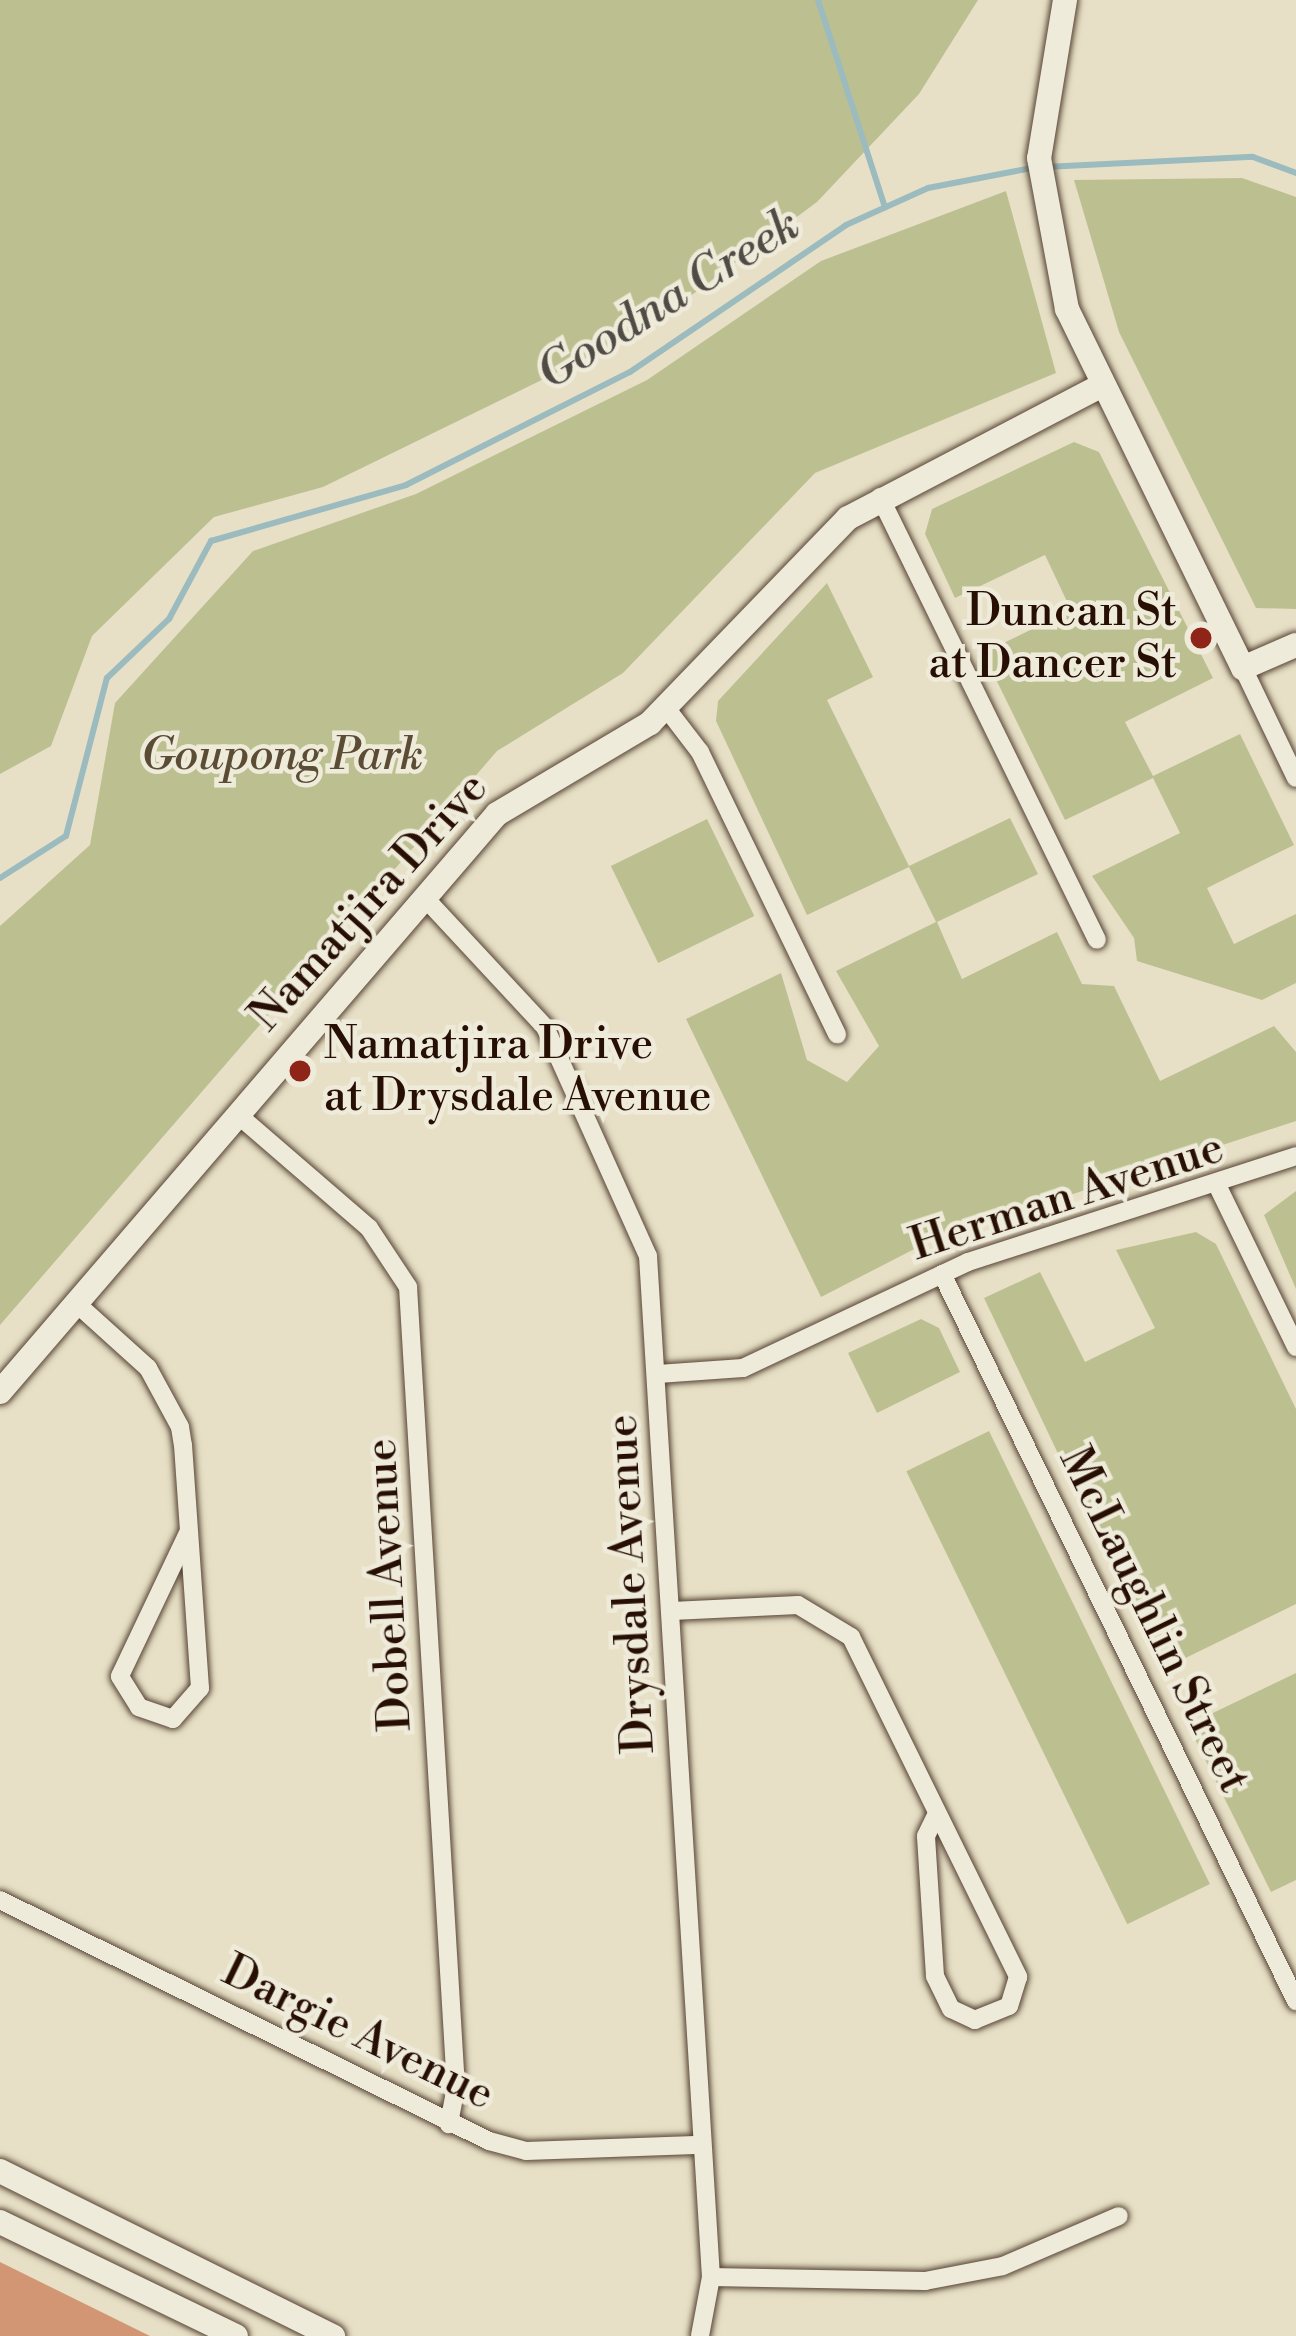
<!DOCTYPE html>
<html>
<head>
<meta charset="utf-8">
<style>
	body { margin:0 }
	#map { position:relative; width:1296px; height:2336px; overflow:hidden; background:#e7e0c6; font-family:"Libre Bodoni",serif }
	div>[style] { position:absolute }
	.green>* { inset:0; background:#bcc091; transform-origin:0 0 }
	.stream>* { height:6px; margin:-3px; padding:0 3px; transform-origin:3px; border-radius:3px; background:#9bbbbf }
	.building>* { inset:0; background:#d39674 }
	.roads { filter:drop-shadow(0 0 3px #574334) drop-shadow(0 0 3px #574334) }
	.street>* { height:18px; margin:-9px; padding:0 9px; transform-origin:9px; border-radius:9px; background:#efebda }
	.secondary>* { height:24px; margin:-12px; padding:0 12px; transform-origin:12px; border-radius:12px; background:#efebda }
	.dots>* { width:33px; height:33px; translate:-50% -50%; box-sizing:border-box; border:6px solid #efebda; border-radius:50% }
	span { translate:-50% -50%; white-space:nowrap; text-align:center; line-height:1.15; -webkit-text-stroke:9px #efebda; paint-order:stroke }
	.poi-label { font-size:45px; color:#270f03 }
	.right { translate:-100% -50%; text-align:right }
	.left { translate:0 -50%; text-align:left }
	.park-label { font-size:45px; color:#5b4d35; font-style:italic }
	.street-label { font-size:45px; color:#270f03 }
	.water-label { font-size:48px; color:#504b45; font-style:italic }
</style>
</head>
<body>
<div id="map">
	<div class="green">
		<i style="clip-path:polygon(0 0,978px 0,919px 94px,817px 202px,646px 329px,323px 487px,214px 517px,92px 636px,51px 746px,0 774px)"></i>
		<i style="clip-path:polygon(1242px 178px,1296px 197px,1296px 609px,1256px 608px,1119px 332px,1074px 180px)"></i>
		<i style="clip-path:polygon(1006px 191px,1056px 373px,815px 473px,623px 673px,497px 751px,0 1325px,0 926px,90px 845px,115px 703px,253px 551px,416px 494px,647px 380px,821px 261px)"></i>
		<i style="clip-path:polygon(1074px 442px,1099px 452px,1213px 678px,1125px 722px,1153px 776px,1240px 734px,1294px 845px,1207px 888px,1234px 944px,1296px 914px,1296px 983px,1262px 1000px,1137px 961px,1134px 938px,1092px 876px,1180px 833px,1153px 778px,1065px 820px,983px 653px,1071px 610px,1045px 555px,955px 598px,925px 534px,932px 509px)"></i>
		<i style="clip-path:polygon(827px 583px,873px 677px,827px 700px,909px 866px,1010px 818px,1038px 874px,937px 922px,962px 979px,1057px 932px,1082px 984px,1114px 986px,1160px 1081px,1274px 1026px,1296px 1052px,1296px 1121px,930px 1241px,821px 1297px,686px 1019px,781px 973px,807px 1060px,847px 1082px,879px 1046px,836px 971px,936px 922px,909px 867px,807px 915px,716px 721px,718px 701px)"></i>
		<i style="left:707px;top:819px;width:108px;height:107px;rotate:64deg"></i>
		<i style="clip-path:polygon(1296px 1191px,1296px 1289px,1264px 1215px)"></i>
		<i style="clip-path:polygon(1196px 1232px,1216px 1244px,1296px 1409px,1296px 1604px,1161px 1670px,984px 1298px,1040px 1272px,1085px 1362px,1155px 1328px,1116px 1250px)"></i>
		<i style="clip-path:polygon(921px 1319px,939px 1328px,960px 1372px,877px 1413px,848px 1353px)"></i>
		<i style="left:989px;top:1431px;width:504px;height:92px;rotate:64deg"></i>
		<i style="clip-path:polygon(1296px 1673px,1296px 1880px,1271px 1892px,1188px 1725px)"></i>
	</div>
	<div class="stream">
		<i style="left:818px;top:0;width:218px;rotate:72.1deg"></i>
		<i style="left:1045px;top:167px;width:208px;rotate:-2.8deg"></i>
		<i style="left:1253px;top:157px;width:46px;rotate:20.4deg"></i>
		<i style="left:0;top:878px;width:78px;rotate:-32.5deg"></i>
		<i style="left:66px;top:836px;width:163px;rotate:-75.5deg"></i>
		<i style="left:107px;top:678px;width:86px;rotate:-43.6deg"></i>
		<i style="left:169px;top:619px;width:89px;rotate:-61.7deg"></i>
		<i style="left:211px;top:541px;width:203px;rotate:-16deg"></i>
		<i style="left:406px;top:485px;width:251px;rotate:-26.8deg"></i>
		<i style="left:630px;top:372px;width:261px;rotate:-34.2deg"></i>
		<i style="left:846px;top:225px;width:90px;rotate:-24.3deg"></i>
		<i style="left:928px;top:188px;width:106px;rotate:-10.9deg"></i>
	</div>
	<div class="building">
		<i style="clip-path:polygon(0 2262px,150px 2336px,0 2336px)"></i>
	</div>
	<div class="roads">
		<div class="street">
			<i style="left:880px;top:497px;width:493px;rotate:63.9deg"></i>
			<i style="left:1243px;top:668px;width:122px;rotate:64.3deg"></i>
			<i style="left:667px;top:709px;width:54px;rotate:52.5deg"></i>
			<i style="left:700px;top:752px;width:314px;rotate:64.1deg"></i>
			<i style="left:424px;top:897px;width:178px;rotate:47.1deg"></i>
			<i style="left:545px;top:1027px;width:251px;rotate:65.8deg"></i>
			<i style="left:648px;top:1256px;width:1023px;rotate:86.47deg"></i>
			<i style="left:711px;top:2277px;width:60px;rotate:100.6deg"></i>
			<i style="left:237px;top:1114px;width:174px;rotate:40.8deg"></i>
			<i style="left:369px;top:1228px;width:71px;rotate:56.5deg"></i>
			<i style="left:408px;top:1287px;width:801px;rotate:86.57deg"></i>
			<i style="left:456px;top:2087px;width:38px;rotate:101deg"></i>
			<i style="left:1219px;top:1189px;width:176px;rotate:64deg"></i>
			<i style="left:942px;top:1274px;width:809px;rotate:64.04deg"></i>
			<i style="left:76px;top:1303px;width:97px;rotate:42.1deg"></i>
			<i style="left:148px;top:1368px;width:67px;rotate:61.5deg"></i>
			<i style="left:180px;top:1427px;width:18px;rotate:81deg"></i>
			<i style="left:183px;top:1445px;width:244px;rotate:86deg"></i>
			<i style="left:200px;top:1688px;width:41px;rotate:131.1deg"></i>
			<i style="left:173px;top:1719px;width:36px;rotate:-161deg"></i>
			<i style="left:139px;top:1707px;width:36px;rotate:-122deg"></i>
			<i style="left:120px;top:1676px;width:158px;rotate:-64.6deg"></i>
			<i style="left:658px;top:1374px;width:85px;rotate:-4deg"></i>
			<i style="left:743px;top:1368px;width:249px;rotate:-25.2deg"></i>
			<i style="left:968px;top:1262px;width:345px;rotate:-17.9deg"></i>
			<i style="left:672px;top:1611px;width:126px;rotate:-2.7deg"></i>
			<i style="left:798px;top:1605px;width:62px;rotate:31.1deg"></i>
			<i style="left:851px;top:1637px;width:379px;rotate:63.8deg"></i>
			<i style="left:1018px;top:1977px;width:30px;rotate:107deg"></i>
			<i style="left:1009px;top:2006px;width:37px;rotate:158deg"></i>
			<i style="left:975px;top:2020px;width:26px;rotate:-155deg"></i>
			<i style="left:951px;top:2009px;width:37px;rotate:-116deg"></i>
			<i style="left:935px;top:1976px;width:140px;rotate:-93.7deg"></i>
			<i style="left:926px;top:1836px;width:25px;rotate:-64deg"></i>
			<i style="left:0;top:1900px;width:545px;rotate:26.24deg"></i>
			<i style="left:489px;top:2141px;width:38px;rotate:15deg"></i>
			<i style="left:526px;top:2151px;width:176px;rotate:-2deg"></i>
			<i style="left:711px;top:2277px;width:214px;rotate:1.1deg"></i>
			<i style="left:925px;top:2281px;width:79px;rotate:-10.9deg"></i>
			<i style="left:1003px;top:2266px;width:126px;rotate:-23.3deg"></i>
		</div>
		<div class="secondary">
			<i style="left:1065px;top:0;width:160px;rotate:99.3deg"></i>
			<i style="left:1039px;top:158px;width:154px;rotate:79.5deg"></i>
			<i style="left:1067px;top:309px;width:400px;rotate:63.9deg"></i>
			<i style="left:1243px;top:668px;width:58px;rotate:-23.5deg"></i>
			<i style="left:0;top:1392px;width:762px;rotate:-49.31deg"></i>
			<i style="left:497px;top:814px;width:178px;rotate:-30.7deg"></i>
			<i style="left:650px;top:723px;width:285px;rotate:-46deg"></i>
			<i style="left:848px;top:518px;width:285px;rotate:-27.6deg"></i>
			<i style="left:0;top:2171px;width:372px;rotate:26.4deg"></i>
			<i style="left:0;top:2222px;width:262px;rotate:25.8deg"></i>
		</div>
	</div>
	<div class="dots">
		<i style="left:1201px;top:638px;background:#8f2418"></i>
		<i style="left:300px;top:1071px;background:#8f2418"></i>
	</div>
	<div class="poi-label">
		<span class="right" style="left:1177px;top:638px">Duncan St<br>at Dancer St</span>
		<span class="left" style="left:324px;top:1071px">Namatjira Drive<br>at Drysdale Avenue</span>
	</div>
	<div class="park-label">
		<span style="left:282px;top:756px">Goupong Park</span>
	</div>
	<div class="street-label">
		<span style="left:369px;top:902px;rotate:-48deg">Namatjira Drive</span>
		<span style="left:1067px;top:1197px;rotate:-18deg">Herman Avenue</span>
		<span style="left:631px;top:1584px;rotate:-93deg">Drysdale Avenue</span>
		<span style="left:389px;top:1585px;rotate:-93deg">Dobell Avenue</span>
		<span style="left:1154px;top:1620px;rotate:64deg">McLaughlin Street</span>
		<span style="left:358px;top:2033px;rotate:26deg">Dargie Avenue</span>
	</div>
	<div class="water-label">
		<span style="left:669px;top:300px;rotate:-32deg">Goodna Creek</span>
	</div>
</div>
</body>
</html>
